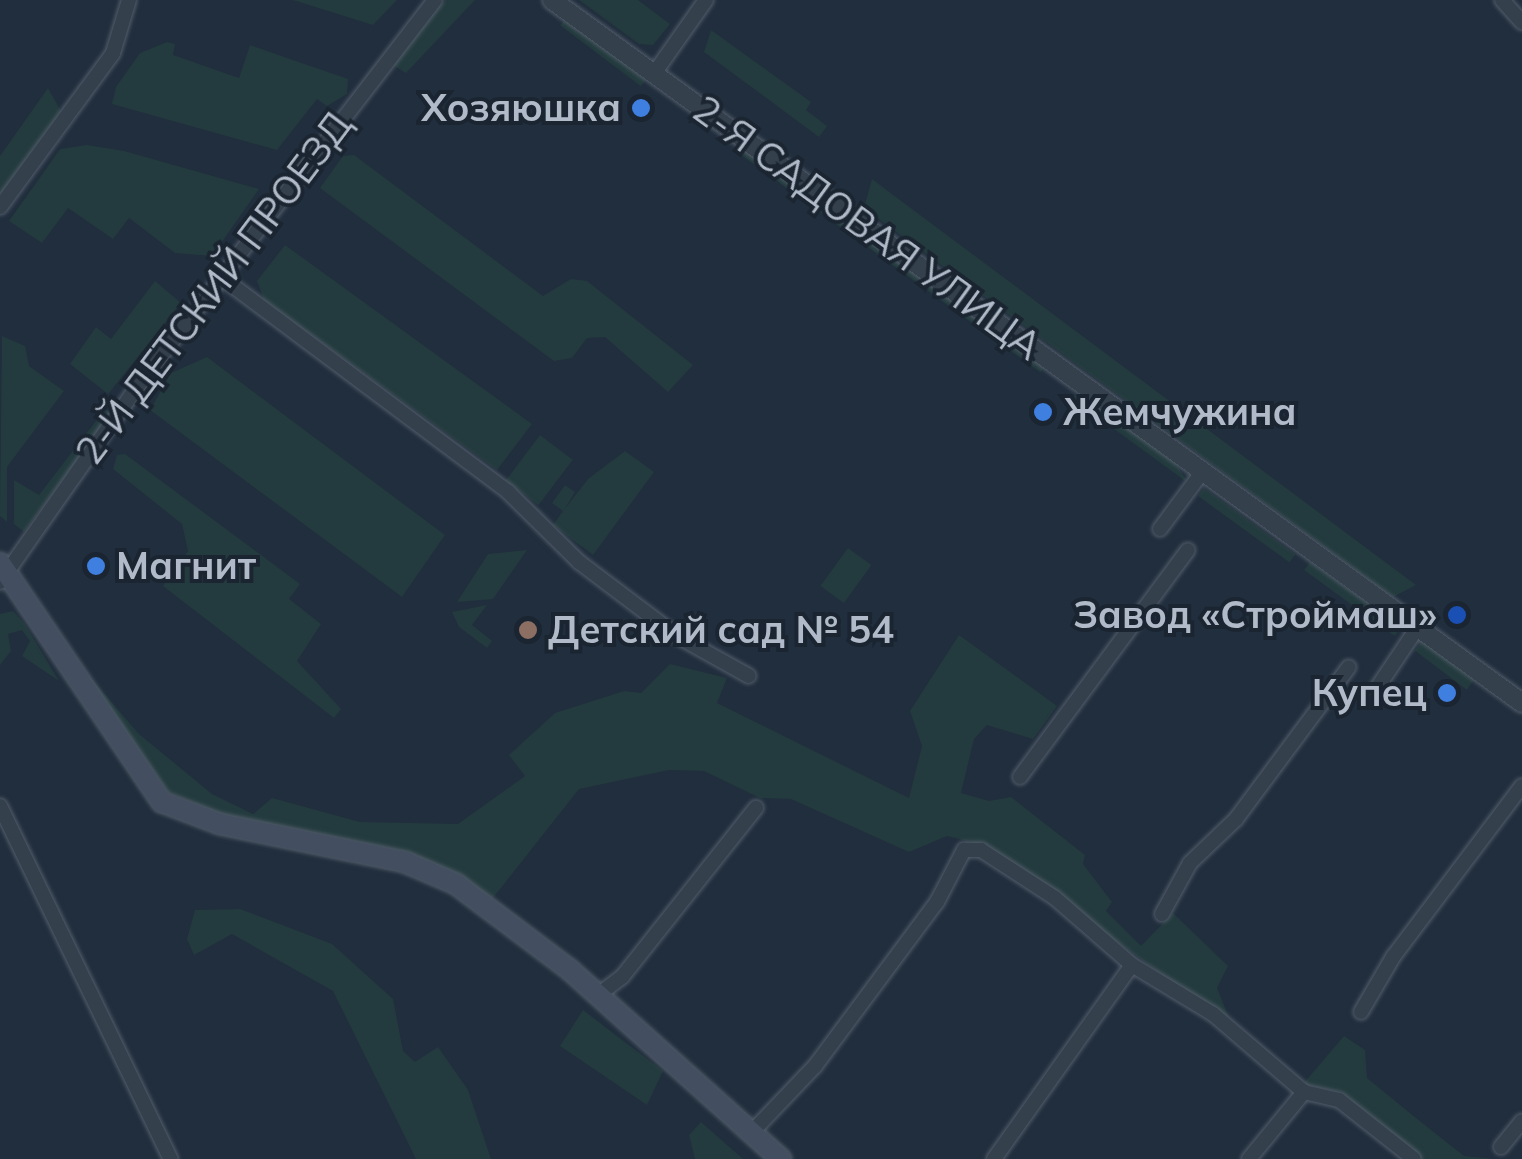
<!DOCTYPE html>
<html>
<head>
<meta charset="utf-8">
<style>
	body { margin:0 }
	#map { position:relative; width:1522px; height:1159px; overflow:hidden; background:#212e3d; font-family:Mulish,sans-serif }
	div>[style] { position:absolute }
	.green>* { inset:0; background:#233b3e; transform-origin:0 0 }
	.roads { filter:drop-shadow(0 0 2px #535d6b) drop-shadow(0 0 2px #535d6b) }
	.minor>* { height:14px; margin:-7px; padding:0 7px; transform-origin:7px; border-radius:7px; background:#35404d }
	.tertiary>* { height:18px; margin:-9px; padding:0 9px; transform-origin:9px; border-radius:9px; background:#35404d }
	.secondary>* { height:20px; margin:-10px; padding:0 10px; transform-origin:10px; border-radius:10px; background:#434f60 }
	.dots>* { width:28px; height:28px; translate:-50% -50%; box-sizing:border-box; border:5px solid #1a2531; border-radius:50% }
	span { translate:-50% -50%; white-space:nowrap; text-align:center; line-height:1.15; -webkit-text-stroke:8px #1a2531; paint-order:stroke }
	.poi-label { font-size:38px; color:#b0bac8; font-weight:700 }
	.right { translate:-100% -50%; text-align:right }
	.left { translate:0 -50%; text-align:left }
	.street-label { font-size:38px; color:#b0bac8 }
</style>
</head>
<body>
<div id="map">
	<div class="green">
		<i style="clip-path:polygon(293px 0,397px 0,373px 25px)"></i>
		<i style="clip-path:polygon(445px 0,475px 0,406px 73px,393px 65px)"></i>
		<i style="clip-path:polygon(579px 0,638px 0,670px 24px,653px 45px,639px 44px)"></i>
		<i style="left:565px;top:19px;width:101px;height:8px;rotate:37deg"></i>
		<i style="clip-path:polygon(711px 30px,811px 102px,806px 110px,827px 126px,819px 137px,704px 52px)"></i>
		<i style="clip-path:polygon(167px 42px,175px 44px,173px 55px,239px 78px,250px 45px,348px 79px,347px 94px,327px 106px,317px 99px,277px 150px,112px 104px,116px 87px,140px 53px)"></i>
		<i style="clip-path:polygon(48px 88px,61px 111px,0 194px,0 156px)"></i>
		<i style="left:743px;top:144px;width:375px;height:10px;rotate:36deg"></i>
		<i style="clip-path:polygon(87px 145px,124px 151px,259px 189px,212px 256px,175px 253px,129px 218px,113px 239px,68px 208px,42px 243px,9px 221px,60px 149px)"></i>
		<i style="clip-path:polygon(354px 155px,543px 296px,571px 279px,587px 281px,693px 365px,668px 392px,605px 337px,587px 338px,572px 358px,554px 361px,320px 188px,343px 156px)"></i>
		<i style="clip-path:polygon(872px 179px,916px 212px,1416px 585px,1393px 597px,864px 208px)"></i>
		<i style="clip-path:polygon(285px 245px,532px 424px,497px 470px,264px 300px,257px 281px)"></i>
		<i style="clip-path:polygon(155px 281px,181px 303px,108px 394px,70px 364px,96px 327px,111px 339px)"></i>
		<i style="clip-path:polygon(2px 336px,25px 346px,29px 366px,64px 391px,7px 467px,7px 522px,0 516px)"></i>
		<i style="clip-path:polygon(207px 357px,445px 535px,402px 597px,150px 410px,171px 373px)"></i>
		<i style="clip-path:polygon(1085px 394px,1175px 462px,1188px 483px,1070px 397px)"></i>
		<i style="clip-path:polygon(105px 409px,111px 414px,24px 532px,14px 524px,14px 480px,39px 495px)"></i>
		<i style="left:540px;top:435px;width:41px;height:57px;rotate:37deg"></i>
		<i style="clip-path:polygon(625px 451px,654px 472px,593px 555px,553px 525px,563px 511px,552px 503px,565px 485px,575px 492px,564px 510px,588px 479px)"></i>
		<i style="clip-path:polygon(125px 454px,300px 584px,289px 599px,321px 624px,297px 661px,341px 709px,334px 718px,163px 586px,188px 551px,182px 524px,113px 469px,117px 455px)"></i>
		<i style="left:1204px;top:488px;width:113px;height:10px;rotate:36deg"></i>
		<i style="left:848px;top:548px;width:29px;height:47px;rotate:36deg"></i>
		<i style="clip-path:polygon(527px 550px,493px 599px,457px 602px,488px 554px)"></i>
		<i style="left:1310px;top:562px;width:112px;height:10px;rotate:36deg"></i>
		<i style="clip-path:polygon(487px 605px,472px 625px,492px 641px,487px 648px,459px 627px,452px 612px)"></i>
		<i style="clip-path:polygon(13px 611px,24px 623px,59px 681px,22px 656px,30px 641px,22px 630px,8px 634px,11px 651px,0 665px,0 614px)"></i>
		<i style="clip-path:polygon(959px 635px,1057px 706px,1033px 739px,987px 725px,974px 739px,961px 793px,989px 801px,1011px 797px,1085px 855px,1083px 864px,1112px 902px,1106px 911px,1141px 946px,1173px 913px,1228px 966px,1217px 988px,1232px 1025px,983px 845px,947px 836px,909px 852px,791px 799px,760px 798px,704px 771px,669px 770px,579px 789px,493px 898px,409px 852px,221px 814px,168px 792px,82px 668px,139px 734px,212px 794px,253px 814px,272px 798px,360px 822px,458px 824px,525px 776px,509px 755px,555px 713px,624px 691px,641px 693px,670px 664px,727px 678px,717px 703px,909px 798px,922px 746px,910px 711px)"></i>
		<i style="left:1422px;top:641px;width:65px;height:12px;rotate:37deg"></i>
		<i style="clip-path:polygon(240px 909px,332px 944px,393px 999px,403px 1051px,415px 1062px,438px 1047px,468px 1090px,491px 1159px,416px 1159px,333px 991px,232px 934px,194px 955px,187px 939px,195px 910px)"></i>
		<i style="clip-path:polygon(583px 1010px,663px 1071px,647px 1105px,560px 1046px)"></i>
		<i style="clip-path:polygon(1344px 1036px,1365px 1050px,1367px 1078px,1416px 1118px,1464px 1156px,1494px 1159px,1421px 1159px,1341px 1092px,1303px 1084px)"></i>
		<i style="clip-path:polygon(701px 1122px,743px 1159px,695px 1159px,689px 1135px)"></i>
	</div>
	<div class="roads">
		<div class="minor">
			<i style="left:1502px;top:0;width:30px;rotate:48deg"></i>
			<i style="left:653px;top:75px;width:92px;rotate:-54.8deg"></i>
			<i style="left:0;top:207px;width:191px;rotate:-53.7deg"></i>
			<i style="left:113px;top:53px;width:55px;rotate:-73.2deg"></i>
			<i style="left:221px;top:277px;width:359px;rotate:36.8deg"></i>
			<i style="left:508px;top:492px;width:100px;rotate:44.6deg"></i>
			<i style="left:579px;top:562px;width:123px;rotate:37.1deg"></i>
			<i style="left:677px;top:636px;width:82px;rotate:29.1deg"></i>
			<i style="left:1160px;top:529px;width:72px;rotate:-53.4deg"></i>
			<i style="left:0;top:582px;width:238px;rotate:-54.9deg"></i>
			<i style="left:137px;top:387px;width:488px;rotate:-52.4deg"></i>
			<i style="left:1377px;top:688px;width:73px;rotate:-56.1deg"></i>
			<i style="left:1020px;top:777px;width:282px;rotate:-53.5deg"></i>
			<i style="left:0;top:806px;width:392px;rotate:64.2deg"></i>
			<i style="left:1162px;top:914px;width:58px;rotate:-61.2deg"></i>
			<i style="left:1190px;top:863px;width:64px;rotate:-43.7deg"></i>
			<i style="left:1236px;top:819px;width:189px;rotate:-53.4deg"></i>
			<i style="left:598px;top:995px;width:30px;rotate:-37deg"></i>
			<i style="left:622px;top:977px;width:216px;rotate:-51.6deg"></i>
			<i style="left:1361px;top:1012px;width:64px;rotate:-59.8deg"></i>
			<i style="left:1393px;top:957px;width:214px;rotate:-53deg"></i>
			<i style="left:751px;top:1133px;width:93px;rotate:-46.3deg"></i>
			<i style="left:815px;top:1066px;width:204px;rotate:-53.4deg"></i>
			<i style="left:937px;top:902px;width:59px;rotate:-62.6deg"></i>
			<i style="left:964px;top:850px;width:17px"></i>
			<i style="left:981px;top:850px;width:88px;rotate:33deg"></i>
			<i style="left:1055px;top:898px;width:102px;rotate:41deg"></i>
			<i style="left:1132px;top:965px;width:95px;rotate:31.2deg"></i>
			<i style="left:1213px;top:1014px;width:120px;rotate:40.6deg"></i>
			<i style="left:1304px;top:1092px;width:36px;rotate:13deg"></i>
			<i style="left:1339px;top:1100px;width:95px;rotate:38.2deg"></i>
			<i style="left:1501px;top:1147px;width:33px;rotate:-51deg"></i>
			<i style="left:994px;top:1159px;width:238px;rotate:-54.6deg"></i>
			<i style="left:1249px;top:1159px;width:87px;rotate:-50.6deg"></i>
		</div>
		<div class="tertiary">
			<i style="left:552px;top:0;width:1198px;rotate:35.93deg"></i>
		</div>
		<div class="secondary">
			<i style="left:0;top:563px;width:289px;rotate:55.9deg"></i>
			<i style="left:162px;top:802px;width:62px;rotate:20.8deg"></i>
			<i style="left:220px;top:824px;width:189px;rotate:11.6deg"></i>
			<i style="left:405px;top:862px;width:56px;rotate:23.3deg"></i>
			<i style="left:456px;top:884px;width:141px;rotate:37deg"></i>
			<i style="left:569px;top:969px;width:285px;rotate:41.9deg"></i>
		</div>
	</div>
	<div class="dots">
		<i style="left:641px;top:108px;background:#3f7fe0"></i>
		<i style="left:1043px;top:412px;background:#3f7fe0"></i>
		<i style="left:96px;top:566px;background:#3f7fe0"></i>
		<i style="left:1457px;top:615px;background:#1a4fb4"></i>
		<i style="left:528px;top:630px;background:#8d6e63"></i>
		<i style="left:1447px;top:693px;background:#3f7fe0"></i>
	</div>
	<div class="poi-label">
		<span class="right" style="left:621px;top:108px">Хозяюшка</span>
		<span class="left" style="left:1063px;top:412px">Жемчужина</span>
		<span class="left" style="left:116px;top:566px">Магнит</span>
		<span class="right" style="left:1437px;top:615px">Завод «Строймаш»</span>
		<span class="left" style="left:548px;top:630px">Детский сад № 54</span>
		<span class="right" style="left:1427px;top:693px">Купец</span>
	</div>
	<div class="street-label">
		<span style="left:867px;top:228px;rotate:36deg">2-Я САДОВАЯ УЛИЦА</span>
		<span style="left:214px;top:288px;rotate:-53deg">2-Й ДЕТСКИЙ ПРОЕЗД</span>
	</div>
</div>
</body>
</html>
